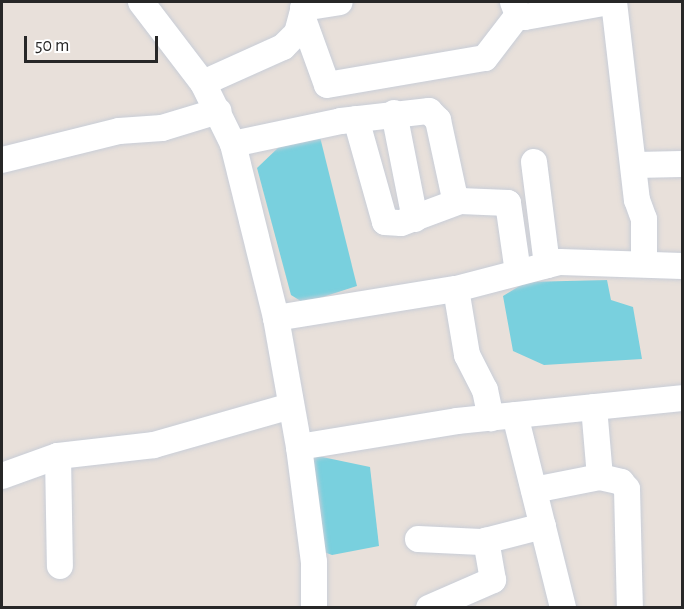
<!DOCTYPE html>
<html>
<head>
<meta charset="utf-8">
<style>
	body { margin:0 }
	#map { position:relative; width:684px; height:609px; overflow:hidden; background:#e8e0da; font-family:"Alegreya Sans",sans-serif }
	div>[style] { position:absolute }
	.water>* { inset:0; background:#79d0de }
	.roads { filter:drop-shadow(0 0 2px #c8cdd7) drop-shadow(0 0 2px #c8cdd7) }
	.minor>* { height:26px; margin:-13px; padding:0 13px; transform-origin:13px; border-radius:13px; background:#fff }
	span { translate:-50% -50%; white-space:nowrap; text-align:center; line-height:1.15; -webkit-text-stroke:4.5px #fff; paint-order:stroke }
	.frame { position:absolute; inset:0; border:3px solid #272727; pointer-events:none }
	.scale { position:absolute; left:24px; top:36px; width:134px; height:27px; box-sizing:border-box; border:3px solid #272727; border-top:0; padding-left:8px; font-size:18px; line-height:21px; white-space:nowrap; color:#272727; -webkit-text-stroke:4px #fff; paint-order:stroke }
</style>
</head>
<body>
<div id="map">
	<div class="water">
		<i style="clip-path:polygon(320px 137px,357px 286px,304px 303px,291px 295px,257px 168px,280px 146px)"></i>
		<i style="clip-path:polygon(607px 280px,611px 300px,633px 307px,642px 359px,544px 365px,513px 351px,503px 296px,526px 282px)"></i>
		<i style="clip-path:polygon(308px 454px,370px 467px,379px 546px,332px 555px,321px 551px)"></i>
	</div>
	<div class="roads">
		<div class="minor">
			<i style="left:141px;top:2px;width:102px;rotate:52.6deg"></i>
			<i style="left:203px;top:83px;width:88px;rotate:-24.2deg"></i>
			<i style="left:283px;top:47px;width:20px;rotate:-45deg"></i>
			<i style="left:297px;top:33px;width:23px;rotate:-75deg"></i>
			<i style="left:513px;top:2px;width:14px;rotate:69deg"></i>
			<i style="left:518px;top:15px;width:7px;rotate:16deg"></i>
			<i style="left:525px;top:17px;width:84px;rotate:-10.2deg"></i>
			<i style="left:614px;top:2px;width:199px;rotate:83.4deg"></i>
			<i style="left:637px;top:200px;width:20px;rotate:70deg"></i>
			<i style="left:644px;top:219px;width:42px;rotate:90deg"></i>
			<i style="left:303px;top:8px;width:37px;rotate:-9deg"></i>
			<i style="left:302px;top:16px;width:73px;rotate:70.1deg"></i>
			<i style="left:327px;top:85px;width:160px;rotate:-9.7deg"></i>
			<i style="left:485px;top:58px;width:54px;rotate:-52.5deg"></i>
			<i style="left:203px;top:83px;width:68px;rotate:63.8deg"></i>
			<i style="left:233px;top:144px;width:179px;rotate:76.1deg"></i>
			<i style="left:276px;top:318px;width:182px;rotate:-9.2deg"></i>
			<i style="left:456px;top:289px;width:107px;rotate:-14.6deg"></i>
			<i style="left:560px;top:262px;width:122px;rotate:1.9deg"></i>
			<i style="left:394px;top:113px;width:108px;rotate:78.8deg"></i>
			<i style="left:356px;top:119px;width:107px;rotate:74.3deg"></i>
			<i style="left:385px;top:222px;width:16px;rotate:4deg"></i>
			<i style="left:401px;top:223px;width:63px;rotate:-20.4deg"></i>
			<i style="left:233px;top:144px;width:110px;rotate:-12deg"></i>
			<i style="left:341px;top:121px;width:89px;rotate:-6.5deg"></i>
			<i style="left:429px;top:111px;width:13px;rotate:45deg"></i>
			<i style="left:438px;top:120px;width:76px;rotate:77.8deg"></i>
			<i style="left:454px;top:194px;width:9px;rotate:49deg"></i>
			<i style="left:460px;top:201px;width:48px;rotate:2.4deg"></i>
			<i style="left:508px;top:203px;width:70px;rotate:81.8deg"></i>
			<i style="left:2px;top:160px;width:121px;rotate:-13.9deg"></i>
			<i style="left:119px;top:131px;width:43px;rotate:-4deg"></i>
			<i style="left:162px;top:128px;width:59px;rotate:-16.9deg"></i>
			<i style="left:534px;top:162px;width:104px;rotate:82.8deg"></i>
			<i style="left:635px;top:165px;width:47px;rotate:-1.2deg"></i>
			<i style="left:456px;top:289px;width:67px;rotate:80.5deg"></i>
			<i style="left:467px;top:355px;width:39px;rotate:63deg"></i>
			<i style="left:485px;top:390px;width:29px;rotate:78deg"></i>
			<i style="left:276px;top:318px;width:131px;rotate:79.9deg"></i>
			<i style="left:299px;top:447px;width:160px;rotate:-9.3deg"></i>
			<i style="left:457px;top:421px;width:226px;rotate:-5.8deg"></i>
			<i style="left:594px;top:407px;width:70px;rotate:85.1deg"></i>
			<i style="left:600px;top:477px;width:22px;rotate:13deg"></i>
			<i style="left:621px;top:482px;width:9px;rotate:49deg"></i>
			<i style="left:627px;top:489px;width:119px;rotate:88.6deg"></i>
			<i style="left:515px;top:415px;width:199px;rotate:76deg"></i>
			<i style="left:299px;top:447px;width:116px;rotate:82.6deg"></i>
			<i style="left:314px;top:562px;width:46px;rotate:90deg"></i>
			<i style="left:58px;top:456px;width:110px;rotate:89deg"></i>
			<i style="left:2px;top:476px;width:59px;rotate:-19.7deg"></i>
			<i style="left:58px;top:456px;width:97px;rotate:-6.5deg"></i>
			<i style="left:154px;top:445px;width:142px;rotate:-15.9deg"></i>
			<i style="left:534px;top:490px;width:67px;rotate:-11.1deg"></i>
			<i style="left:418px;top:539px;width:63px;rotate:2.7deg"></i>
			<i style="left:481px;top:542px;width:64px;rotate:-14.5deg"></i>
			<i style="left:429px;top:608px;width:70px;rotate:-23.6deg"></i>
			<i style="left:493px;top:580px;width:40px;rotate:-100deg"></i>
		</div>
	</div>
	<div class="frame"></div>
	<div class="scale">50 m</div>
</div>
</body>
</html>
